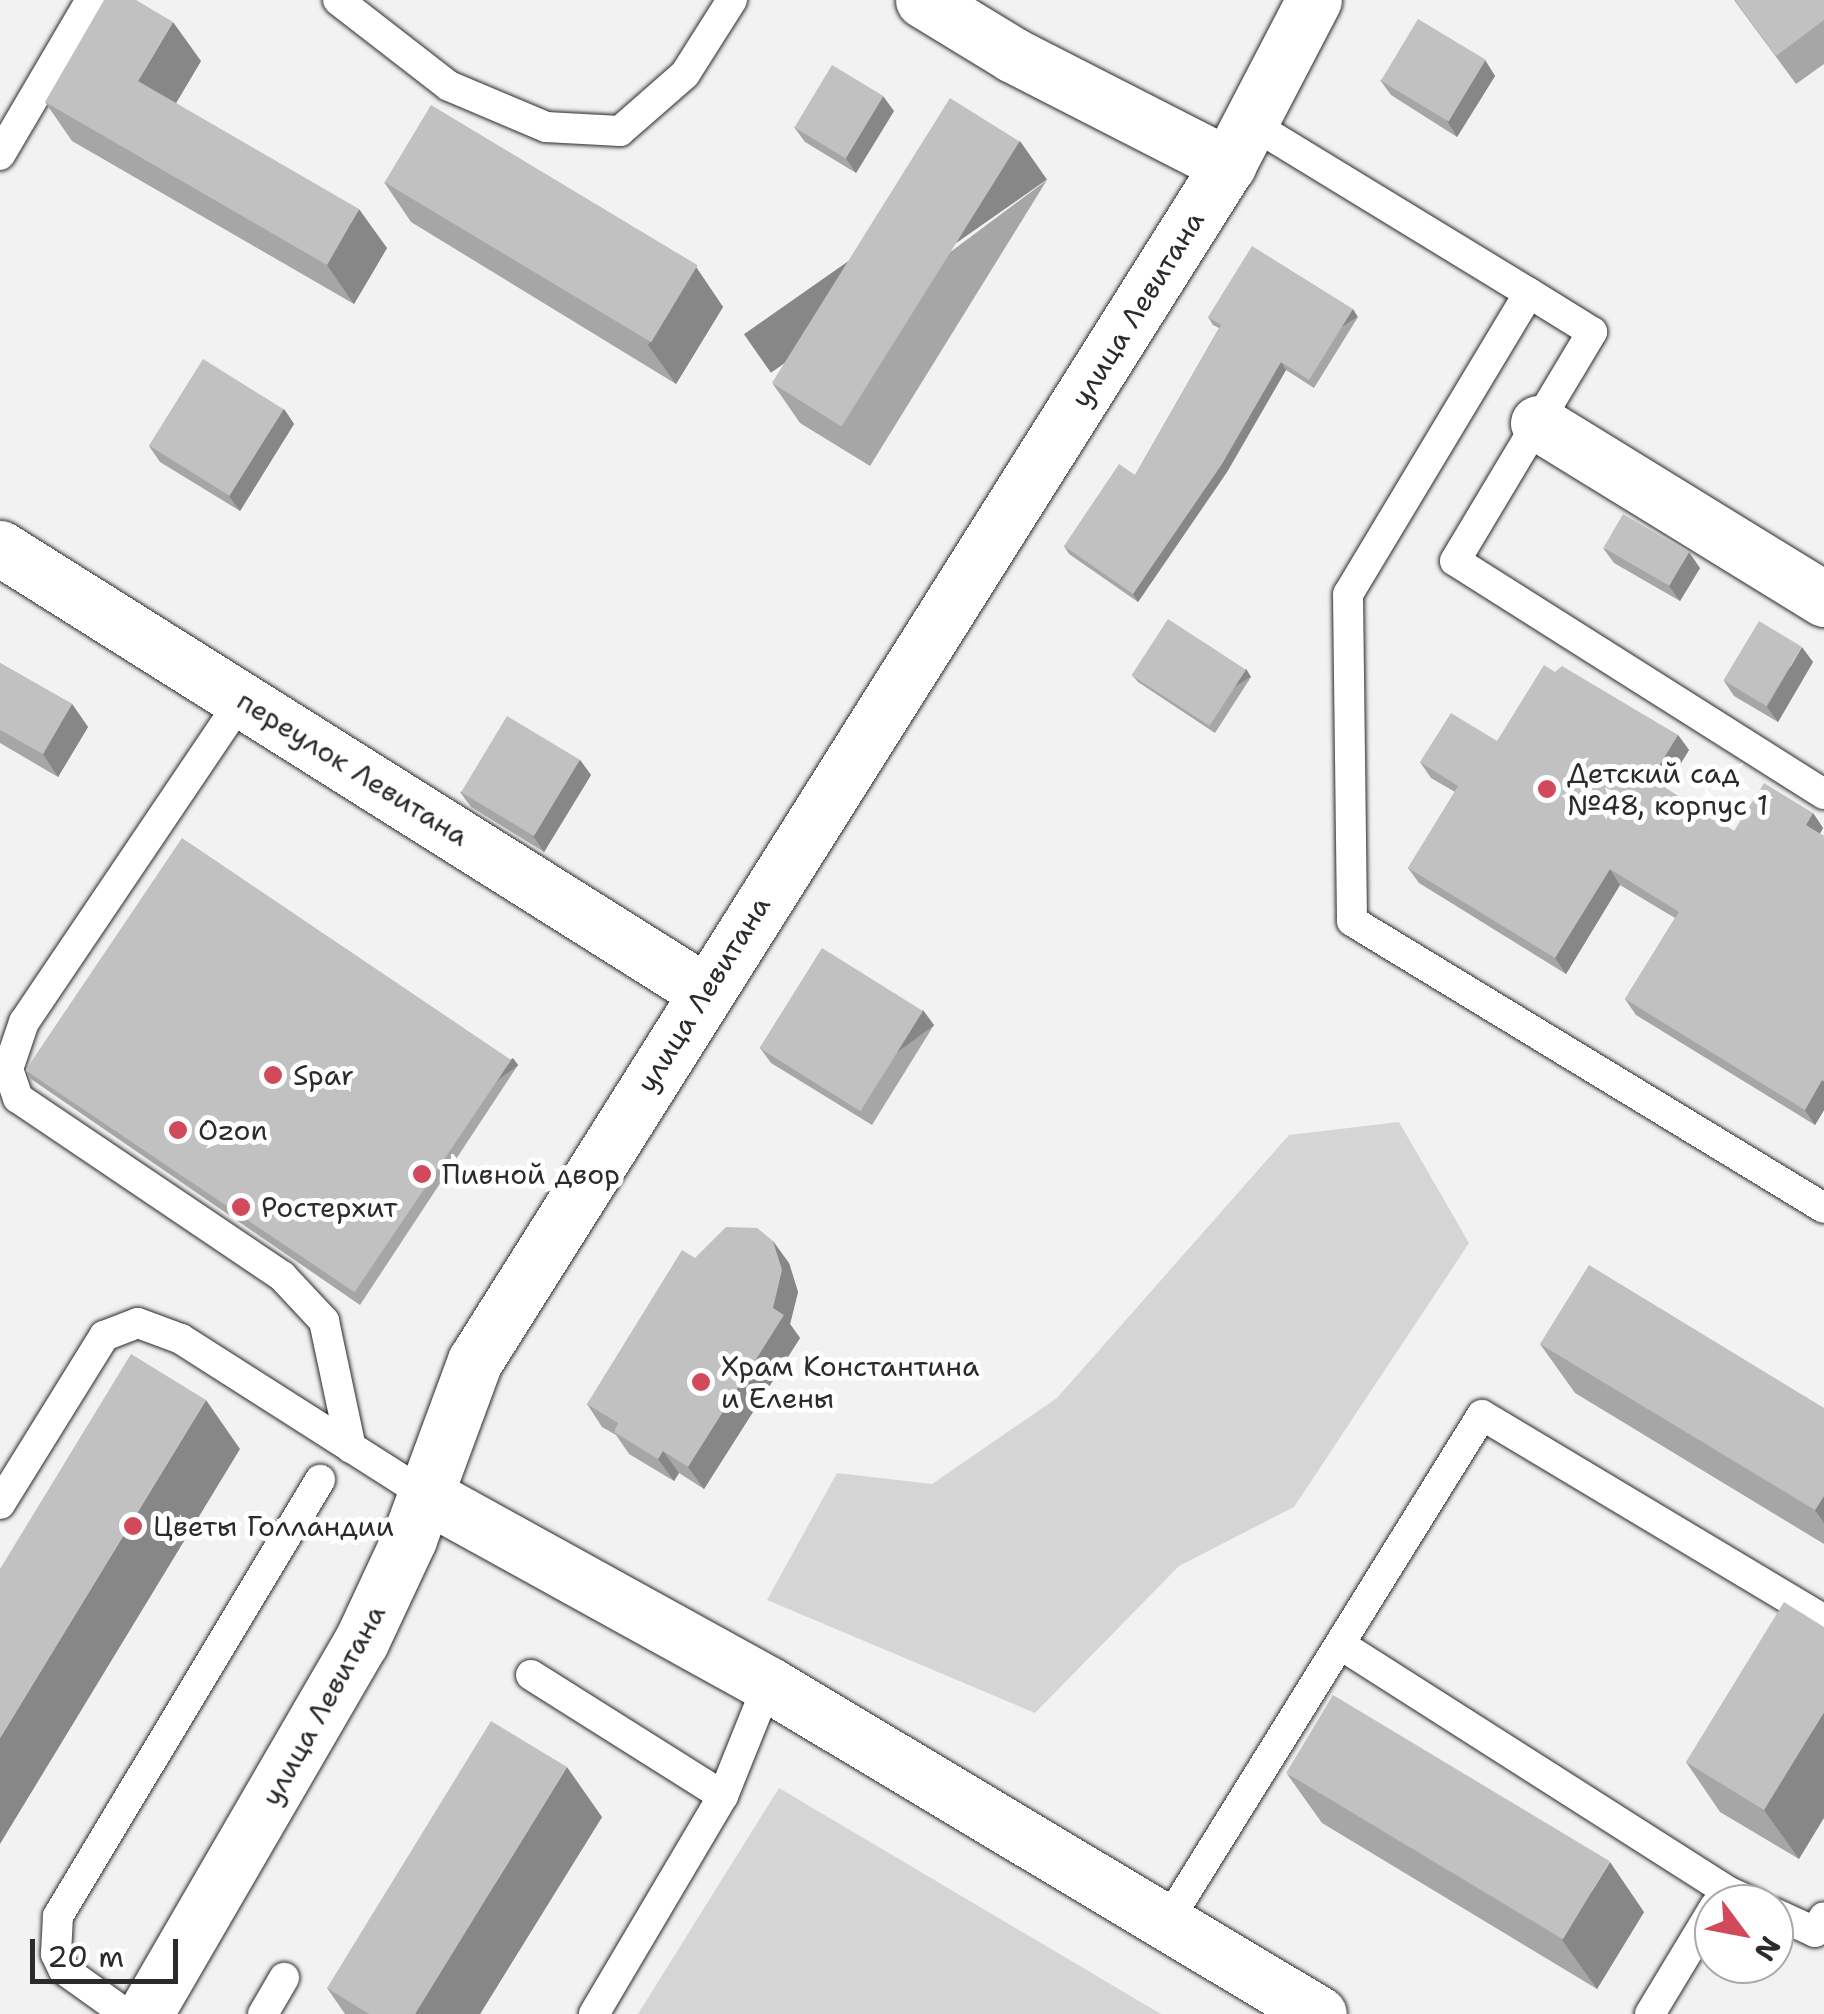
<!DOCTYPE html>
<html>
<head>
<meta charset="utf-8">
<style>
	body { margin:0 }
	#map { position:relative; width:1824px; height:2014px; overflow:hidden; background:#f2f2f2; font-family:"Shantell Sans",sans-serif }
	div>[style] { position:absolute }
	.green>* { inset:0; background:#d5d5d5 }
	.roads { filter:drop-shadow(0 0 2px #2b2b2b) drop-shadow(0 0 2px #2b2b2b) }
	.lane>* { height:30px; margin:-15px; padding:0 15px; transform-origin:15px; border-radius:15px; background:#fff }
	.street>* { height:55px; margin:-27.5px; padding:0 27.5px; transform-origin:27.5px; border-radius:27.5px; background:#fff }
	.secondary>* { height:55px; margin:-27.5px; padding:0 27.5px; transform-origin:27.5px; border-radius:27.5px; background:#fff }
	.wall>* { inset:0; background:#a6a6a6 }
	.shaded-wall>* { inset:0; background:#878787; transform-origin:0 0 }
	.building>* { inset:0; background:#c1c1c1; transform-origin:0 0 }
	.dots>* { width:28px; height:28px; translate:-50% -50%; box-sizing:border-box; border:5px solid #fff; border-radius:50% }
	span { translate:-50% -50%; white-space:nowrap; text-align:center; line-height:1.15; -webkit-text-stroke:10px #fff; paint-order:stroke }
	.street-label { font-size:28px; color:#2b2b2b }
	.poi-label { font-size:28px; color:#2b2b2b }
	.left { translate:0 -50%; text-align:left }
	.north { position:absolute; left:1694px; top:1884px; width:100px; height:100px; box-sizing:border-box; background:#fff; border:2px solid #aaa; border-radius:50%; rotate:122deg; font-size:28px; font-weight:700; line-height:40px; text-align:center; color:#2b2b2b }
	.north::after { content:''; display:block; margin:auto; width:35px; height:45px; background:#d1495b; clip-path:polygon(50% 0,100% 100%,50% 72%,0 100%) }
	.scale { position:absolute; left:30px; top:1939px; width:148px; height:45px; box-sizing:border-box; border:5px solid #2b2b2b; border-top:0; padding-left:12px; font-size:30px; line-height:35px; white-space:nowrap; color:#2b2b2b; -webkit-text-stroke:8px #fff; paint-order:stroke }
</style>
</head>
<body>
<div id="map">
	<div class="green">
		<i style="clip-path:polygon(1399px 1122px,1469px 1243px,1294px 1507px,1179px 1566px,1035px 1713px,767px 1600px,837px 1473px,932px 1484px,1057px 1398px,1289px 1135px)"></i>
		<i style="clip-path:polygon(779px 1788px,1161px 2014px,638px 2014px)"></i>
	</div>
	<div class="roads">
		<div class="lane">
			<i style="left:338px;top:0;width:140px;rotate:37.8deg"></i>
			<i style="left:449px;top:86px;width:105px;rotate:22.9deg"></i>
			<i style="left:546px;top:127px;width:74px;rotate:3.1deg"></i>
			<i style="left:620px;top:131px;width:86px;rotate:-41.2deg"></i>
			<i style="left:685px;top:74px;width:88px;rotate:-57.6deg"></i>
			<i style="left:1252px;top:124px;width:324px;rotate:31.4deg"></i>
			<i style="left:0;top:155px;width:180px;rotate:-59.6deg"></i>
			<i style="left:242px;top:699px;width:390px;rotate:124deg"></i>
			<i style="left:24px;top:1022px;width:50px;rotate:108.8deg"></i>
			<i style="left:8px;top:1069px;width:31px;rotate:71deg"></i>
			<i style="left:18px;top:1098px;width:318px;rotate:34deg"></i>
			<i style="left:282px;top:1276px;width:62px;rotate:47deg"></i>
			<i style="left:324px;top:1321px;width:130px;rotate:78deg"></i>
			<i style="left:1824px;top:794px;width:436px;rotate:-147.7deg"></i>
			<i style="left:1455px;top:561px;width:267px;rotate:-59.1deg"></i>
			<i style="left:1592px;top:332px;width:74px;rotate:-148.2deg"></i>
			<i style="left:1529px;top:293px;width:351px;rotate:121deg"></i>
			<i style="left:1348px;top:594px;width:327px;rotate:89.3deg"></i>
			<i style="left:1352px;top:921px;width:552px;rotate:31.3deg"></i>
			<i style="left:0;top:1504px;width:198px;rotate:-58.2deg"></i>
			<i style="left:104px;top:1336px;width:36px;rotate:-21deg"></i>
			<i style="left:138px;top:1323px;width:46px;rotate:20.4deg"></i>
			<i style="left:181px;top:1339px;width:288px;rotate:32.5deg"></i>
			<i style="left:1341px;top:1645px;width:456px;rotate:32.5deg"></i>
			<i style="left:531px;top:1675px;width:227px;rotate:32.2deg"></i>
			<i style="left:1717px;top:1904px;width:16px;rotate:-60deg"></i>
			<i style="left:1725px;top:1890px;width:33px;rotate:25deg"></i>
			<i style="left:1774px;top:1913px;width:45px;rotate:24.9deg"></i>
			<i style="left:1815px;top:1932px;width:17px;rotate:-59deg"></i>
			<i style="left:1169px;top:1919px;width:593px;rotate:-58.16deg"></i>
			<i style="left:1482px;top:1415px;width:395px;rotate:30.9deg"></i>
			<i style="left:126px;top:2014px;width:77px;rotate:-144.5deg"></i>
			<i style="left:63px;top:1969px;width:17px;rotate:-115deg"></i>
			<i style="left:56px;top:1954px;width:38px;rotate:-87deg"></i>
			<i style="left:58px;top:1916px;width:509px;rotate:-59deg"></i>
			<i style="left:263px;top:2014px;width:42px;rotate:-59.7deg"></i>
			<i style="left:594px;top:2014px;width:253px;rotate:-59.4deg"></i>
			<i style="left:723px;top:1796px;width:121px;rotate:-68.1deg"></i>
			<i style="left:1650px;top:2014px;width:124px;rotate:-58.9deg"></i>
		</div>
		<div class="street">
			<i style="left:923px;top:0;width:105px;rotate:31.4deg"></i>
			<i style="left:1013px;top:55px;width:242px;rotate:27.1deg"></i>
			<i style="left:1538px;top:423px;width:336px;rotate:31.6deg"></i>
			<i style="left:0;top:548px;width:832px;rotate:32.18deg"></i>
			<i style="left:424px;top:1494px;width:393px;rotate:28.9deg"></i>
			<i style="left:768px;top:1684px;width:642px;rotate:30.92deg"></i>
		</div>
		<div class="secondary">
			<i style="left:145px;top:2014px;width:430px;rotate:-59.9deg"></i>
			<i style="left:361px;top:1642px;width:114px;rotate:-65deg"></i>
			<i style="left:409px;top:1539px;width:190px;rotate:-69.7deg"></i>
			<i style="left:475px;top:1361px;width:1413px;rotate:-57.81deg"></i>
			<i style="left:1228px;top:165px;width:186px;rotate:-62.5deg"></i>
		</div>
	</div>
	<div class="wall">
		<i style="clip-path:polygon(1734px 0,1824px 0,1824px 64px,1796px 84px)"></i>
		<i style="clip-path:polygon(1485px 60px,1495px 76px,1457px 137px,1391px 95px,1380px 80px)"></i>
		<i style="clip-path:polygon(201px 61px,176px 103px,387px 248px,354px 304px,72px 141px,45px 102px)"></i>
		<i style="clip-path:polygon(894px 111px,856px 173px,805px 142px,794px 127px)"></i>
		<i style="clip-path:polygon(1047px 180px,870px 466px,800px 423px,773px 384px)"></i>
		<i style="clip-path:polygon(384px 182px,696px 267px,723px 307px,676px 384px,411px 222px)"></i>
		<i style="clip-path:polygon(1208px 317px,1358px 317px,1314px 388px,1286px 370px,1227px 472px,1138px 602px,1069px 554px,1064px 546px,1135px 475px,1219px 328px,1213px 325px)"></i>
		<i style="clip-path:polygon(284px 409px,294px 424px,240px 511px,160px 462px,149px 446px)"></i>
		<i style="clip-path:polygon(1603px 548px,1700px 568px,1680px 601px,1614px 563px)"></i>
		<i style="clip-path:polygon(1813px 662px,1778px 722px,1734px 696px,1724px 681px)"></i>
		<i style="clip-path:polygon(0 663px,72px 704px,88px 727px,58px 777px,0 743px)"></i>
		<i style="clip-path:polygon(1246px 669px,1251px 677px,1215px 733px,1138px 682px,1132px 675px)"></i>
		<i style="clip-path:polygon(1555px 672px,1678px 735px,1689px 750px,1665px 788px,1734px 831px,1813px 813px,1823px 828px,1820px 834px,1824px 836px,1824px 1110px,1815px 1125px,1636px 1015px,1625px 999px,1675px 918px,1620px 885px,1566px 974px,1419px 883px,1408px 868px,1455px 792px,1431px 778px,1420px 762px,1497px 741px)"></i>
		<i style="clip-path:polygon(580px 760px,591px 775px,544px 852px,471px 807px,460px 792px)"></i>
		<i style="clip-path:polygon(934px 1025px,872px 1125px,771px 1063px,760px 1048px)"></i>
		<i style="clip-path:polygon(518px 1065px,360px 1305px,31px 1079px,26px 1071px)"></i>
		<i style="clip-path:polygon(695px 1258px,789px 1263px,798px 1292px,790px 1324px,800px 1338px,704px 1489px,679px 1473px,674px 1481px,629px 1454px,616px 1435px,602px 1427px,587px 1404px)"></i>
		<i style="clip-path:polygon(1540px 1344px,1824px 1408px,1824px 1544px,1575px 1393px)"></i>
		<i style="clip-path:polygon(1824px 1627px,1799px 1859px,1720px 1812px,1686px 1762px)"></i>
		<i style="clip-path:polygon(1287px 1774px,1644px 1912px,1597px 1989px,1322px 1823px)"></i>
		<i style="clip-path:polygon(602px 1817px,480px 2014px,345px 2014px,327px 1988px)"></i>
	</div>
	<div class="shaded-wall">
		<i style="clip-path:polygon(173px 22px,201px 61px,166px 120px,138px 81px)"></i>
		<i style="clip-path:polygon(1485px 60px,1495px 76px,1457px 137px,1447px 121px)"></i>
		<i style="clip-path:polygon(883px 96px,894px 111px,856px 173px,845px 157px)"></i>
		<i style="left:1020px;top:141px;width:47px;height:337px;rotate:55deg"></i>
		<i style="clip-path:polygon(359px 209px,387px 248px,354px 304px,327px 265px)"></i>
		<i style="clip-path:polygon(696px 267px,723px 307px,676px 384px,648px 345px)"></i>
		<i style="left:1353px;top:309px;width:9px;height:84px;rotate:58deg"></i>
		<i style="clip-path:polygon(1281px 362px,1286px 370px,1227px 472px,1138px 602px,1133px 594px)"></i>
		<i style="clip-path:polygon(284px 409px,294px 424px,240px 511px,229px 496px)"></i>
		<i style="clip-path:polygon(1689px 552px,1700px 568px,1680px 601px,1669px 586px)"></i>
		<i style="clip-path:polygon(1802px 647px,1813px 662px,1778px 722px,1767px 707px)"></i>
		<i style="left:1246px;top:669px;width:9px;height:67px;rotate:58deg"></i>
		<i style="clip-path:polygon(72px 704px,88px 727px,58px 777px,43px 754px)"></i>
		<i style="clip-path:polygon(1678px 735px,1689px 750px,1662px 794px,1651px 779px)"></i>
		<i style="clip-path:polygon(580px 760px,591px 775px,544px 852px,533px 836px)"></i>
		<i style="clip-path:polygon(1813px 813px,1823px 828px,1816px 840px,1806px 825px)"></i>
		<i style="clip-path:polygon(1610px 869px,1620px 885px,1566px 974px,1555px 958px)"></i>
		<i style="left:923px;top:1010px;width:19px;height:118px;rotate:54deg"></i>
		<i style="left:513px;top:1058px;width:9px;height:288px;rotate:54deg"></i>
		<i style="clip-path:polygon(1822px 1080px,1824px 1082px,1824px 1110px,1815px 1125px,1805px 1110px)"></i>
		<i style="clip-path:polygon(773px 1241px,789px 1263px,798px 1292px,790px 1324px,800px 1338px,704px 1489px,688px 1467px,773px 1308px)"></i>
		<i style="clip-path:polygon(206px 1400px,240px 1449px,0 1844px,0 1738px)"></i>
		<i style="clip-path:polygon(663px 1451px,679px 1473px,674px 1481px,658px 1459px)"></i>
		<i style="clip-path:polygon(1824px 1496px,1824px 1523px,1815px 1510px)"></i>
		<i style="clip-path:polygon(1824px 1712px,1824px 1818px,1799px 1859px,1764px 1810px)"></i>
		<i style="clip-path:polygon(567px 1767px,602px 1817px,480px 2014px,415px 2014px)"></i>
		<i style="clip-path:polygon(1610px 1862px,1644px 1912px,1597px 1989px,1562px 1940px)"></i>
	</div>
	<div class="building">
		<i style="clip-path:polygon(104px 0,136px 0,173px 22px,138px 81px,359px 209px,327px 265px,45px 102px)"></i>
		<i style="clip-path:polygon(1735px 0,1824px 0,1824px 20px,1776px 56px)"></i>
		<i style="left:1418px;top:19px;width:79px;height:72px;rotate:31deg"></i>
		<i style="left:832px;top:65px;width:60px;height:73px;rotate:31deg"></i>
		<i style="left:950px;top:98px;width:82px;height:336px;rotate:32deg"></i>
		<i style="left:431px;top:105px;width:311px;height:90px;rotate:31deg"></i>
		<i style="clip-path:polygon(1252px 246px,1353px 309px,1309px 380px,1281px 362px,1222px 464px,1133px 594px,1064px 546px,1119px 464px,1135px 475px,1221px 325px,1208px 317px)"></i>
		<i style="left:203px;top:359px;width:95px;height:102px;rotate:32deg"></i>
		<i style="left:1623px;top:514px;width:76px;height:39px;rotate:30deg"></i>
		<i style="left:1168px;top:619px;width:93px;height:67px;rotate:33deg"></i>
		<i style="left:1759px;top:621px;width:50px;height:69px;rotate:31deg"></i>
		<i style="clip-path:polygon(0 663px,72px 704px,43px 754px,0 730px)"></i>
		<i style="clip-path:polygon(1544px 665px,1555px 672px,1562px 666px,1678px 735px,1651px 779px,1734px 831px,1764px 783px,1813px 813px,1806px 825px,1824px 836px,1824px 1081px,1822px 1080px,1805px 1110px,1625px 999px,1679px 912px,1610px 869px,1555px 958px,1408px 868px,1458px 786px,1420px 762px,1451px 713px,1497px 741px)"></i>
		<i style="left:507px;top:716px;width:85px;height:89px;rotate:31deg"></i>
		<i style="left:182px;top:838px;width:397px;height:280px;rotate:34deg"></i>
		<i style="left:822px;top:948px;width:119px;height:118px;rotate:32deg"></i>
		<i style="clip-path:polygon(726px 1227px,757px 1228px,773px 1241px,782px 1270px,773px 1308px,784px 1315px,688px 1467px,663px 1451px,658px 1459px,614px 1432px,618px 1423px,587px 1404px,682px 1250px,695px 1258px)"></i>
		<i style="clip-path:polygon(1589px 1265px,1824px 1408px,1824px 1496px,1815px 1510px,1540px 1344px)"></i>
		<i style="clip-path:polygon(131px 1354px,206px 1400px,0 1738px,0 1569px)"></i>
		<i style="clip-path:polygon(1784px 1602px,1824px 1627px,1824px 1712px,1764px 1810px,1686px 1762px)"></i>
		<i style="left:1333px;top:1695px;width:323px;height:91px;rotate:31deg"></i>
		<i style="clip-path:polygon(491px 1721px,567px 1767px,415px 2014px,369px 2014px,327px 1988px)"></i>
	</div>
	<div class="dots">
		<i style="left:1547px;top:789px;background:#d1495b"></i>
		<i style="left:273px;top:1075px;background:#d1495b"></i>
		<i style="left:178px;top:1130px;background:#d1495b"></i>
		<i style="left:422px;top:1174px;background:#d1495b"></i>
		<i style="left:241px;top:1207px;background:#d1495b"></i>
		<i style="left:701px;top:1382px;background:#d1495b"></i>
		<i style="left:133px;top:1526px;background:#d1495b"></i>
	</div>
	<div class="street-label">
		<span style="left:1137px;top:309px;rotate:-58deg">улица Левитана</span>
		<span style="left:353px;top:768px;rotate:32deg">переулок Левитана</span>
		<span style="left:703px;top:994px;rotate:-58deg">улица Левитана</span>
		<span style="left:323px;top:1705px;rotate:-61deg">улица Левитана</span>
	</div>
	<div class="poi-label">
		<span class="left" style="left:1567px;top:789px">Детский сад<br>№48, корпус 1</span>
		<span class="left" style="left:293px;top:1075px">Spar</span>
		<span class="left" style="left:198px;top:1130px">Ozon</span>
		<span class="left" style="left:442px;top:1174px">Пивной двор</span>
		<span class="left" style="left:261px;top:1207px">Ростерхит</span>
		<span class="left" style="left:721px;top:1382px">Храм Константина<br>и Елены</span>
		<span class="left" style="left:153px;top:1526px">Цветы Голландии</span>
	</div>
	<div class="north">N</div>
	<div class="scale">20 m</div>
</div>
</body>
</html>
